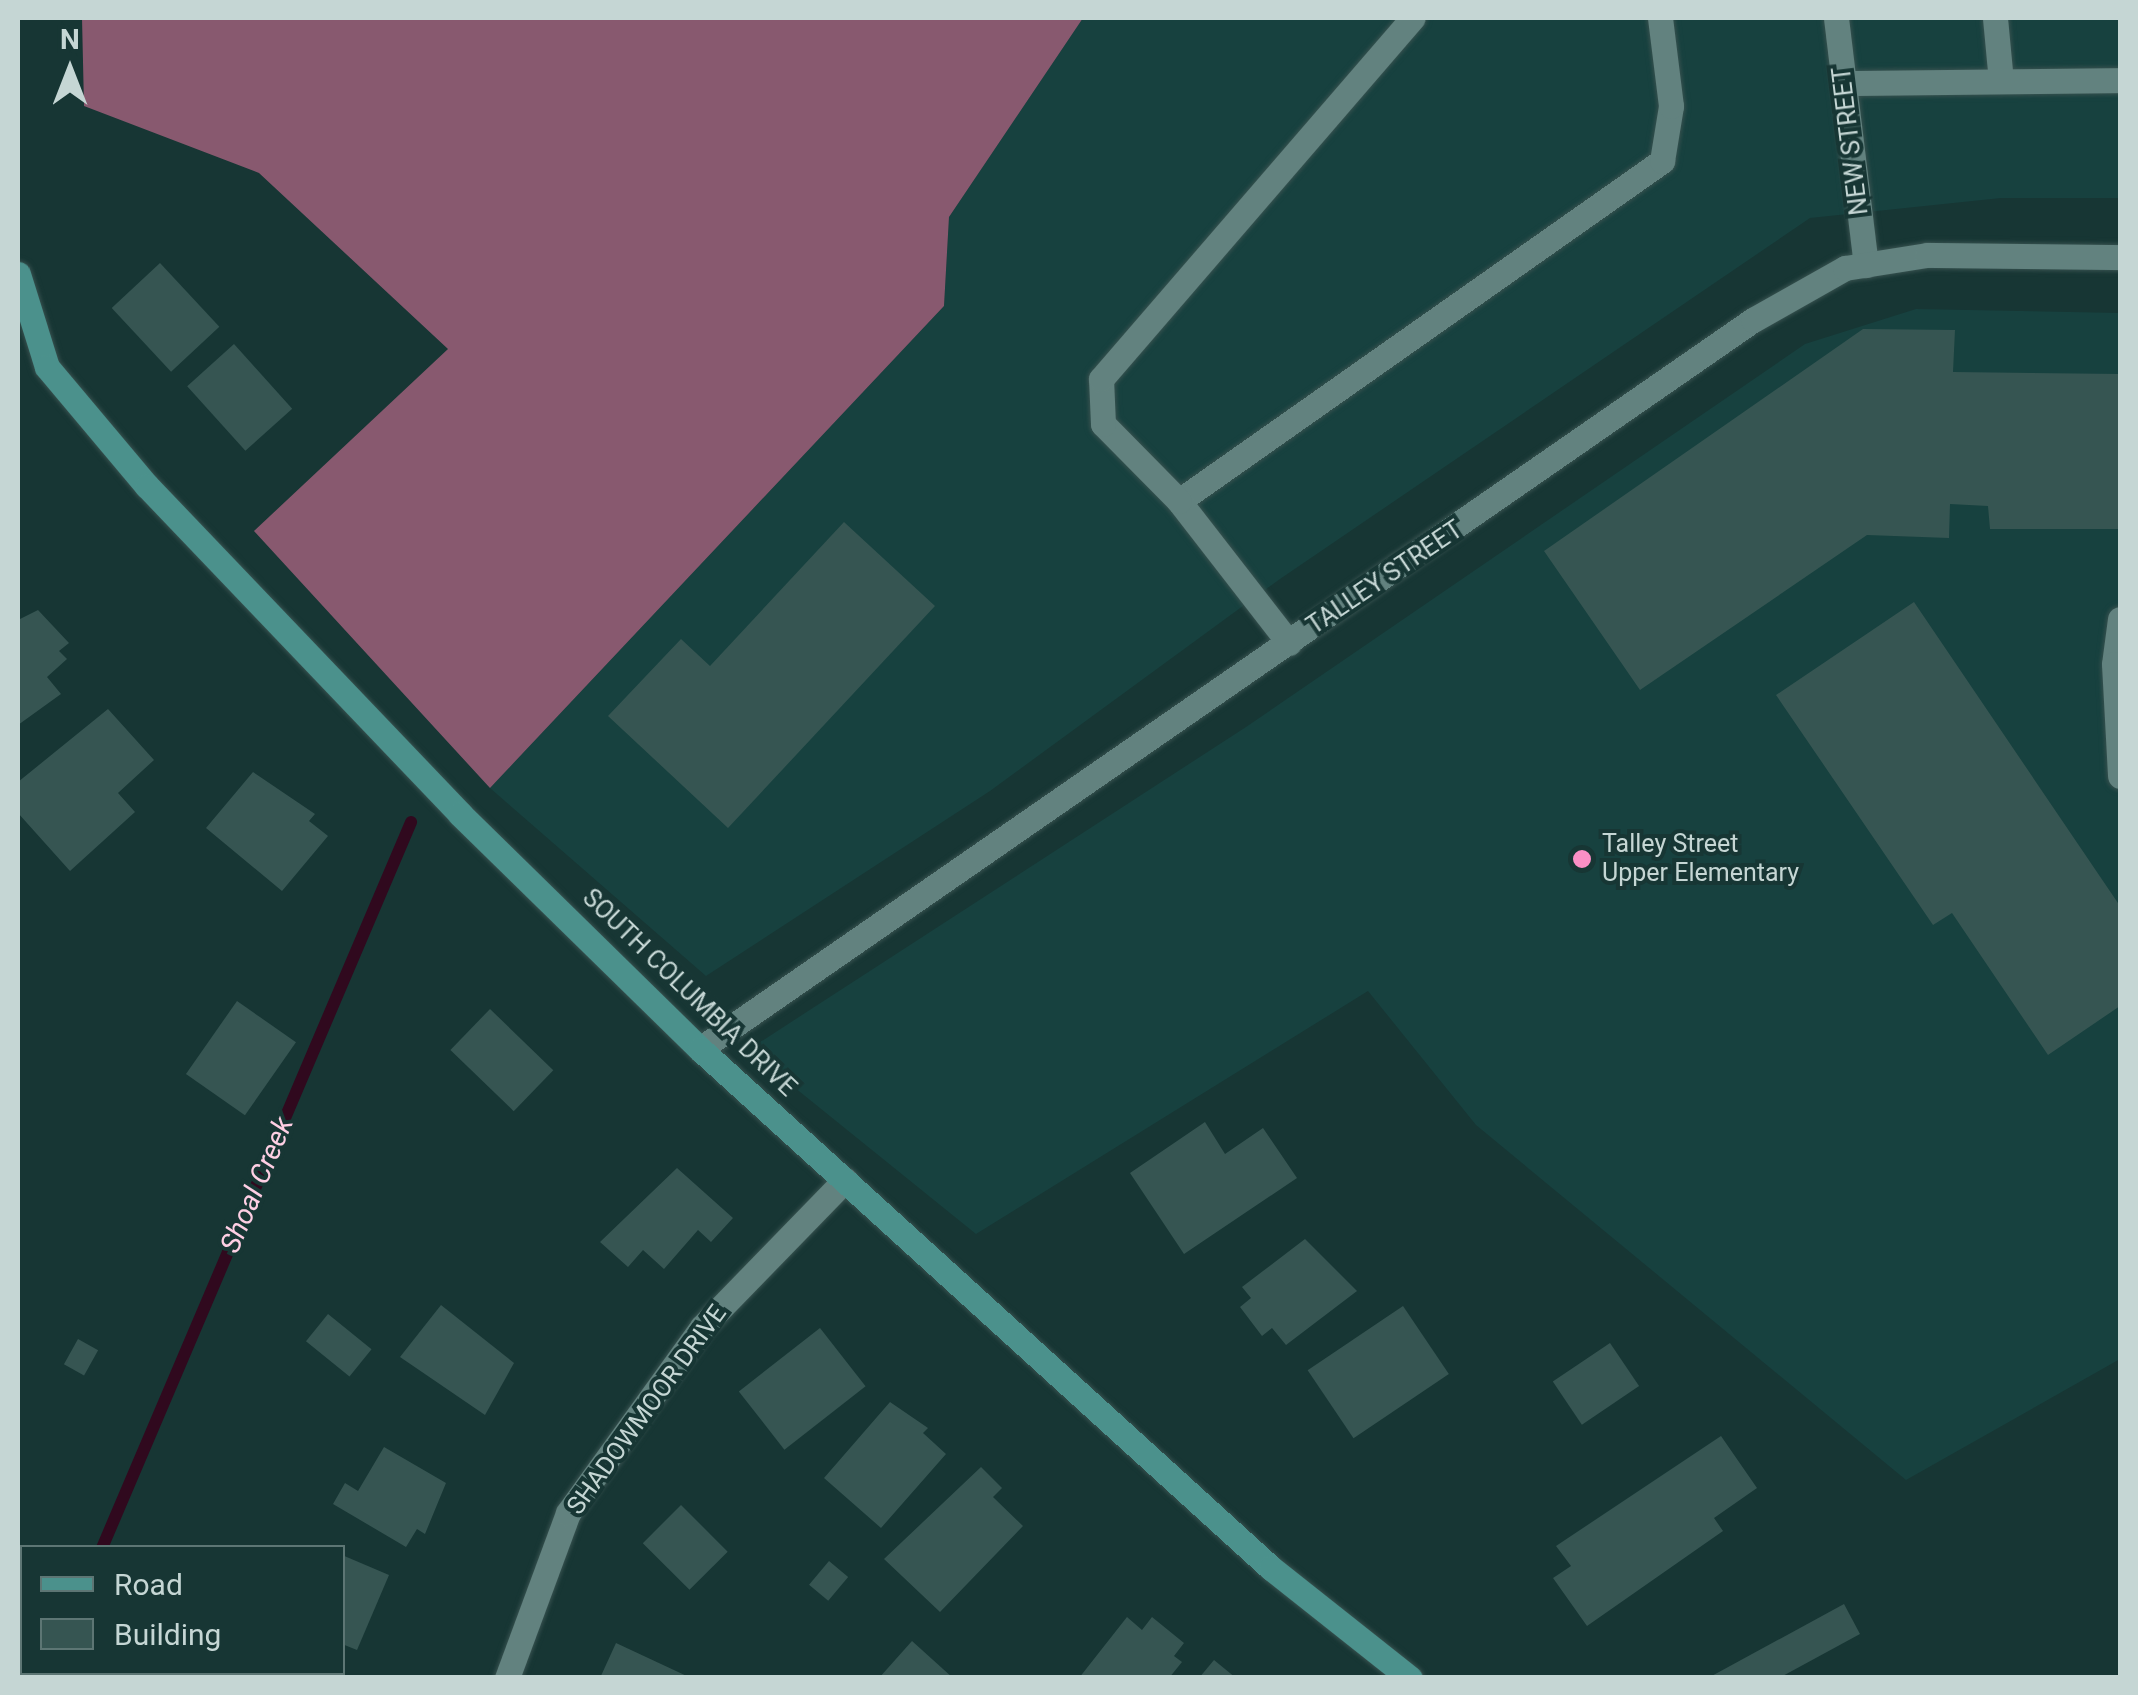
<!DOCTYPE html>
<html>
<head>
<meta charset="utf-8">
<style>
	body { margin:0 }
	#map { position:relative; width:2138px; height:1695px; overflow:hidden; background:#173634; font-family:Roboto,sans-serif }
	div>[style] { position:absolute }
	.built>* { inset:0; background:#17413f }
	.forest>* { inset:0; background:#88596f }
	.stream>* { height:12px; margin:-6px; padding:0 6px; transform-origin:6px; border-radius:6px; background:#30091e }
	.building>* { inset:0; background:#365552; transform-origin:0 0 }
	.roads { filter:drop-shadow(0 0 2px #37514f) drop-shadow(0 0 2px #37514f) }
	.minor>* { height:25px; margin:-12.5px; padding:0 12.5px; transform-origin:12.5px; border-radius:12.5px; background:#62827f }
	.major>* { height:25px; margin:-12.5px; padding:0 12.5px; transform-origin:12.5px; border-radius:12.5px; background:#4b918c }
	.dots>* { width:28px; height:28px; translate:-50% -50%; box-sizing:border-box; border:5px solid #173634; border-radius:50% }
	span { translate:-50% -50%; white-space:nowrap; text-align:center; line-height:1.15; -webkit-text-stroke:8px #173634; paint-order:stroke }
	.street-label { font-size:25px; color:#c5d6d4 }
	.poi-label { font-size:25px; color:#c5d6d4 }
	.left { translate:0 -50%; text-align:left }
	.water-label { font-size:28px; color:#fecfe4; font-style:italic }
	.frame { position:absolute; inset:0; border:20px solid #c5d6d4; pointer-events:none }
	.legend { position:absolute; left:20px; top:1545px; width:325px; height:130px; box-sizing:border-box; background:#173634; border:2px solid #5d7674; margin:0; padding:12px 18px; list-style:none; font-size:30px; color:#c5d6d4 }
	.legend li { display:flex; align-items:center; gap:20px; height:50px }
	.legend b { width:50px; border:2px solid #5d7674 }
	.north { position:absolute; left:20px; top:20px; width:100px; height:100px; -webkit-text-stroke:8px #173634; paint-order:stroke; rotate:0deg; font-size:28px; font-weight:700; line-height:40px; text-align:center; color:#c5d6d4 }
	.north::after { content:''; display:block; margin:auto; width:35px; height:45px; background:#c5d6d4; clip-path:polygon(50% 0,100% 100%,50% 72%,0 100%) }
</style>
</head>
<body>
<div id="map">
	<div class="built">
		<i style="clip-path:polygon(1083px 18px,2120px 18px,2120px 198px,2001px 198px,1810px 218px,1280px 579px,990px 791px,706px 976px,490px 788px,944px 306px,949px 217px)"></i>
		<i style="clip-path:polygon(1916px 309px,2120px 313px,2120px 1359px,1906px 1480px,1476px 1125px,1368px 991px,976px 1234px,748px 1050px,1246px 727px,1805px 344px)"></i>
	</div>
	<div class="forest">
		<i style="clip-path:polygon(82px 18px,1083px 18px,949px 217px,944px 306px,490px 788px,254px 531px,448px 349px,259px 173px,84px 106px)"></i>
	</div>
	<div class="stream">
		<i style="left:102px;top:1548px;width:789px;rotate:-66.94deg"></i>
		<i style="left:73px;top:1678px;width:6px;rotate:-81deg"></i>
	</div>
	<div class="building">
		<i style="left:160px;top:263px;width:87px;height:66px;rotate:47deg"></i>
		<i style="clip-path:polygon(1863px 329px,1955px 330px,1953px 372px,2120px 374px,2120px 529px,1990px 529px,1988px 506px,1950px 504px,1949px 538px,1867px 535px,1640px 690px,1544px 551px)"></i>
		<i style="left:234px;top:344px;width:87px;height:63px;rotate:48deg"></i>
		<i style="clip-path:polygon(844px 522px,935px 606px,728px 828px,608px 716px,681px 639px,710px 666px)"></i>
		<i style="clip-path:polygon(1914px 602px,2120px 906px,2120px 1006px,2048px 1055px,1952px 913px,1933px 925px,1776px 695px)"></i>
		<i style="clip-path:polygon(38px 610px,69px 643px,59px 651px,67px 659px,47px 677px,61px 694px,18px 725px,18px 620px)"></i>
		<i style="clip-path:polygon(108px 709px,154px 760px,118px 793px,135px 812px,70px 871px,18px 813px,18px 782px)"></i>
		<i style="clip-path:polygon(253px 772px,315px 814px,309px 821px,328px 836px,282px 891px,206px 828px)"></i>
		<i style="left:237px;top:1001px;width:72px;height:89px;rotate:35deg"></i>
		<i style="left:490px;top:1009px;width:88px;height:57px;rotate:44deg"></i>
		<i style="clip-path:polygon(1205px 1122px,1225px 1154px,1263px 1128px,1297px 1178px,1184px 1254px,1130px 1173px)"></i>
		<i style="clip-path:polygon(677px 1168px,733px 1218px,711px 1242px,698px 1230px,664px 1269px,643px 1250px,628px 1267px,600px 1242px)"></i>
		<i style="clip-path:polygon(1305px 1239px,1357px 1291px,1286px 1345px,1272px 1328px,1262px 1336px,1240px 1307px,1251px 1298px,1242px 1287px)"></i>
		<i style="clip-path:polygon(441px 1305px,514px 1363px,485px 1415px,400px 1357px)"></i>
		<i style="left:1403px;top:1306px;width:82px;height:115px;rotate:56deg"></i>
		<i style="left:328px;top:1314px;width:56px;height:35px;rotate:39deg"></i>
		<i style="left:820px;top:1328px;width:74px;height:103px;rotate:52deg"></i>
		<i style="left:78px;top:1339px;width:23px;height:29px;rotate:29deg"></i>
		<i style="left:1610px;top:1343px;width:52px;height:69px;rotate:56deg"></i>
		<i style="clip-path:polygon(890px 1402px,928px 1428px,923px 1433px,946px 1454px,881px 1528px,824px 1478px)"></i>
		<i style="clip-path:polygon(1721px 1436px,1757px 1488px,1714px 1518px,1723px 1531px,1587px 1626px,1553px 1578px,1571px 1566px,1556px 1546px)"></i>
		<i style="clip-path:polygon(384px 1447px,446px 1483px,425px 1534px,417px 1529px,406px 1547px,333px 1504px,345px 1483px,358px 1491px)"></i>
		<i style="clip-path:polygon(981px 1467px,1002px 1488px,993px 1497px,1023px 1526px,940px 1612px,884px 1559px)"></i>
		<i style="left:681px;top:1505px;width:66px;height:54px;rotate:45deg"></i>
		<i style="clip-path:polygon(342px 1555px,389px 1575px,357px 1650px,342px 1644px)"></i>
		<i style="left:829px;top:1561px;width:25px;height:31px;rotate:40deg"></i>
		<i style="clip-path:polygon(1844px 1604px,1860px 1634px,1779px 1678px,1708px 1678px)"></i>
		<i style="clip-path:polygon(1127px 1617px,1142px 1630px,1152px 1617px,1184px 1643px,1174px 1656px,1182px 1662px,1169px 1678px,1079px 1678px)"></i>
		<i style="clip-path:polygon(912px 1641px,953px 1678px,879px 1678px)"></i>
		<i style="clip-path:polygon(616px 1643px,691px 1678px,600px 1678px)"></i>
		<i style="clip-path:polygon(1214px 1660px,1236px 1678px,1199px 1678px)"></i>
		<i style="clip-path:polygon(153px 1672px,200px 1672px,152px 1678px)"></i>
	</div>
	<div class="roads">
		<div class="minor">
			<i style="left:1836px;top:18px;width:249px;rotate:83.1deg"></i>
			<i style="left:1995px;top:18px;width:63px;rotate:84.6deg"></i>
			<i style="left:1844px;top:83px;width:276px;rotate:-0.6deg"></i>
			<i style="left:1179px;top:501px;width:591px;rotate:-35.14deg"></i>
			<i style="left:1662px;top:161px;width:56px;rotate:-80.7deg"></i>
			<i style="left:1671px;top:106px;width:89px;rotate:-97.1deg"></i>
			<i style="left:2120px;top:619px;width:45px;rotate:97.6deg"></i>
			<i style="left:2114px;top:664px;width:112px;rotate:86.9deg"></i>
			<i style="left:1289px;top:643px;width:180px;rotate:-127.8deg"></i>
			<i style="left:1179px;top:501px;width:108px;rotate:-134.6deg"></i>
			<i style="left:1103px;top:424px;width:45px;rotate:-92.5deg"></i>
			<i style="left:1101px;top:379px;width:477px;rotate:-49.2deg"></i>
			<i style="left:700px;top:1049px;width:1281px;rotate:-34.7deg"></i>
			<i style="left:1753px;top:320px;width:106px;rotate:-29.5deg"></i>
			<i style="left:1845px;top:268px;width:83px;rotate:-9deg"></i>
			<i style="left:1927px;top:255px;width:193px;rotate:0.6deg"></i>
			<i style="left:507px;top:1678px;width:176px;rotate:-69.7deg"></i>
			<i style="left:568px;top:1513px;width:229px;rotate:-54.2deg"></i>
			<i style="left:702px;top:1327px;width:205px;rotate:-45.8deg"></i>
		</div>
		<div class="major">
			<i style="left:18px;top:274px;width:97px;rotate:72.7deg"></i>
			<i style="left:47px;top:367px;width:155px;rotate:50deg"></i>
			<i style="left:147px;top:486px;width:453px;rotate:46.3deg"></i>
			<i style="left:460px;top:814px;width:336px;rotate:44.4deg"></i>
			<i style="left:700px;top:1049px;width:772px;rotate:42.27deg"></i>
			<i style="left:1271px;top:1568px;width:177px;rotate:38.4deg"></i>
		</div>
	</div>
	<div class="dots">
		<i style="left:1582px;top:859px;background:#fb8fc5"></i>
	</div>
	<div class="street-label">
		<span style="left:1851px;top:141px;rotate:-97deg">NEW STREET</span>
		<span style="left:1385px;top:578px;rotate:-34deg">TALLEY STREET</span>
		<span style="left:689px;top:993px;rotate:44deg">SOUTH COLUMBIA DRIVE</span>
		<span style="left:647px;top:1410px;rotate:-54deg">SHADOWMOOR DRIVE</span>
	</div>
	<div class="poi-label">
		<span class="left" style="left:1602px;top:859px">Talley Street<br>Upper Elementary</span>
	</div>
	<div class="water-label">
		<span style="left:257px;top:1185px;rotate:-67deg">Shoal Creek</span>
	</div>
	<div class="frame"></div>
	<ul class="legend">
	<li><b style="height:12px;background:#4b918c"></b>Road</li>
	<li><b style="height:28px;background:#365552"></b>Building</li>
	</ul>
	<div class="north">N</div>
</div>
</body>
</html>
